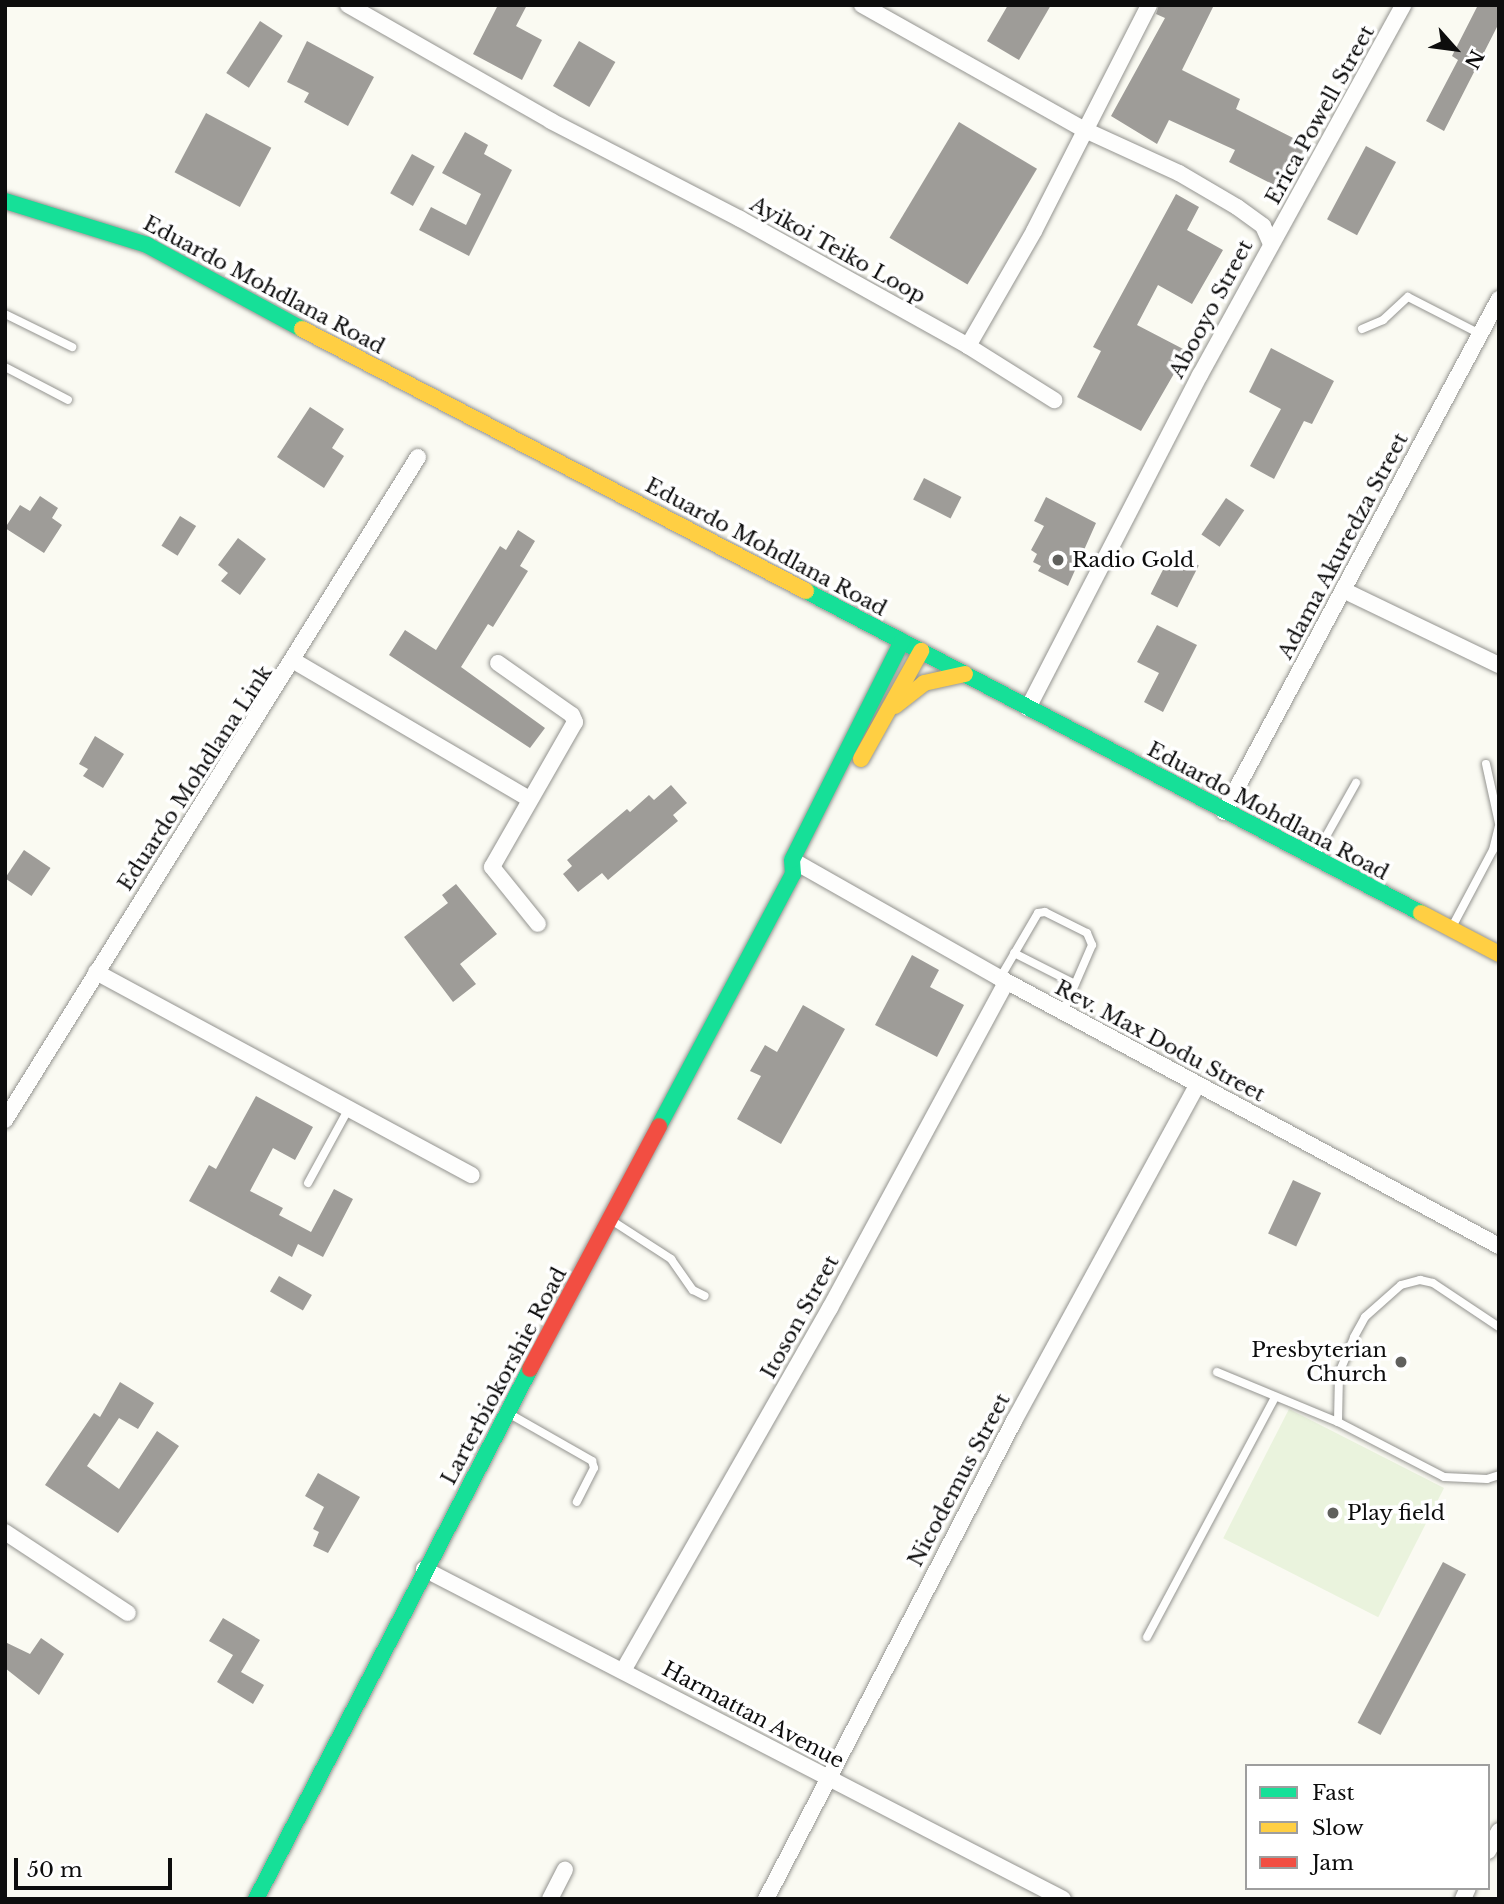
<!DOCTYPE html>
<html>
<head>
<meta charset="utf-8">
<style>
	body { margin:0 }
	#map { position:relative; width:1504px; height:1904px; overflow:hidden; background:#fafaf2; font-family:"Libre Baskerville",serif }
	div>[style] { position:absolute }
	.pitch>* { inset:0; background:#eaf3dd; transform-origin:0 0 }
	.building>* { inset:0; background:#9e9c98; transform-origin:0 0 }
	.roads { filter:drop-shadow(0 0 2px #949490) drop-shadow(0 0 2px #949490) }
	.lane>* { height:8px; margin:-4px; padding:0 4px; transform-origin:4px; border-radius:4px; background:#fefefd }
	.street>* { height:16px; margin:-8px; padding:0 8px; transform-origin:8px; border-radius:8px; background:#fefefd }
	.fast>* { height:16px; margin:-8px; padding:0 8px; transform-origin:8px; border-radius:8px; background:#16e098 }
	.slow>* { height:16px; margin:-8px; padding:0 8px; transform-origin:8px; border-radius:8px; background:#ffcf43 }
	.jam>* { height:16px; margin:-8px; padding:0 8px; transform-origin:8px; border-radius:8px; background:#f24e42 }
	.dots>* { width:19px; height:19px; translate:-50% -50%; box-sizing:border-box; border:4px solid #fff; border-radius:50% }
	span { translate:-50% -50%; white-space:nowrap; text-align:center; line-height:1.15; -webkit-text-stroke:7px #fff; paint-order:stroke }
	.street-label { font-size:21px; color:#0d0d0d }
	.poi-label { font-size:21px; color:#0d0d0d }
	.left { translate:0 -50%; text-align:left }
	.right { translate:-100% -50%; text-align:right }
	.frame { position:absolute; inset:0; border:7px solid #0d0d0d; pointer-events:none }
	.legend { position:absolute; left:1245px; top:1764px; width:245px; height:126px; box-sizing:border-box; background:#fff; border:2px solid #9e9e9e; margin:0; padding:9px 12px; list-style:none; font-size:21px; color:#0d0d0d }
	.legend li { display:flex; align-items:center; gap:14px; height:35px }
	.legend b { width:35px; border:2px solid #9e9e9e }
	.north { position:absolute; left:1420px; top:14px; width:70px; height:70px; -webkit-text-stroke:5px #fff; paint-order:stroke; rotate:118deg; font-size:19px; font-weight:700; line-height:28px; text-align:center; color:#0d0d0d }
	.north::after { content:''; display:block; margin:auto; width:24px; height:32px; background:#0d0d0d; clip-path:polygon(50% 0,100% 100%,50% 72%,0 100%) }
	.scale { position:absolute; left:14px; top:1858px; width:158px; height:32px; box-sizing:border-box; border:4px solid #0d0d0d; border-top:0; padding-left:9px; font-size:21px; line-height:24px; white-space:nowrap; color:#0d0d0d; -webkit-text-stroke:5px #fff; paint-order:stroke }
</style>
</head>
<body>
<div id="map">
	<div class="pitch">
		<i style="left:1289px;top:1409px;width:174px;height:145px;rotate:27deg"></i>
	</div>
	<div class="building">
		<i style="clip-path:polygon(498px 5px,527px 5px,516px 26px,542px 40px,522px 80px,473px 54px)"></i>
		<i style="clip-path:polygon(1008px 5px,1051px 5px,1019px 60px,987px 41px)"></i>
		<i style="clip-path:polygon(1159px 5px,1214px 5px,1182px 70px,1240px 99px,1236px 109px,1309px 146px,1286px 191px,1229px 162px,1235px 150px,1169px 120px,1157px 144px,1111px 116px,1165px 18px,1156px 14px)"></i>
		<i style="clip-path:polygon(1478px 5px,1499px 5px,1499px 23px,1444px 131px,1426px 121px,1458px 60px,1452px 56px)"></i>
		<i style="left:260px;top:21px;width:27px;height:62px;rotate:33deg"></i>
		<i style="clip-path:polygon(307px 41px,374px 77px,348px 126px,304px 102px,309px 93px,287px 82px)"></i>
		<i style="left:579px;top:41px;width:42px;height:52px;rotate:30deg"></i>
		<i style="left:206px;top:113px;width:74px;height:67px;rotate:28deg"></i>
		<i style="left:959px;top:122px;width:91px;height:135px;rotate:31deg"></i>
		<i style="clip-path:polygon(465px 132px,488px 145px,484px 154px,512px 170px,469px 256px,419px 230px,431px 207px,466px 225px,481px 194px,442px 173px)"></i>
		<i style="left:1366px;top:146px;width:34px;height:83px;rotate:28deg"></i>
		<i style="left:412px;top:154px;width:26px;height:45px;rotate:29deg"></i>
		<i style="clip-path:polygon(1176px 194px,1199px 207px,1187px 230px,1223px 250px,1192px 304px,1158px 285px,1137px 325px,1187px 351px,1141px 431px,1077px 397px,1101px 351px,1093px 347px)"></i>
		<i style="clip-path:polygon(1271px 348px,1334px 381px,1312px 424px,1304px 421px,1274px 479px,1250px 466px,1281px 409px,1249px 392px)"></i>
		<i style="clip-path:polygon(310px 407px,344px 429px,332px 448px,344px 456px,324px 488px,277px 457px)"></i>
		<i style="left:924px;top:478px;width:42px;height:24px;rotate:27deg"></i>
		<i style="clip-path:polygon(40px 496px,58px 508px,52px 518px,62px 525px,44px 553px,5px 528px,20px 505px,30px 511px)"></i>
		<i style="clip-path:polygon(1046px 497px,1096px 523px,1068px 586px,1038px 571px,1041px 566px,1033px 562px,1037px 554px,1031px 550px,1044px 526px,1034px 521px)"></i>
		<i style="left:1226px;top:498px;width:22px;height:44px;rotate:34deg"></i>
		<i style="left:180px;top:516px;width:19px;height:35px;rotate:32deg"></i>
		<i style="clip-path:polygon(518px 530px,535px 541px,520px 566px,528px 571px,493px 627px,488px 624px,461px 667px,545px 728px,530px 748px,389px 655px,405px 630px,436px 650px,500px 546px,506px 550px)"></i>
		<i style="clip-path:polygon(238px 538px,266px 559px,240px 595px,221px 581px,228px 573px,218px 565px)"></i>
		<i style="left:1172px;top:552px;width:30px;height:47px;rotate:27deg"></i>
		<i style="clip-path:polygon(1157px 625px,1197px 645px,1163px 712px,1144px 702px,1159px 673px,1137px 662px)"></i>
		<i style="clip-path:polygon(95px 736px,124px 754px,103px 788px,83px 776px,88px 769px,79px 764px)"></i>
		<i style="clip-path:polygon(671px 785px,687px 803px,673px 815px,678px 821px,608px 880px,602px 873px,578px 892px,563px 874px,572px 866px,567px 860px,627px 809px,630px 812px,649px 795px,654px 800px)"></i>
		<i style="left:24px;top:850px;width:32px;height:34px;rotate:34deg"></i>
		<i style="clip-path:polygon(456px 884px,497px 934px,460px 964px,476px 984px,453px 1002px,404px 937px,448px 903px,442px 895px)"></i>
		<i style="clip-path:polygon(912px 955px,939px 970px,930px 987px,964px 1005px,937px 1057px,875px 1025px)"></i>
		<i style="clip-path:polygon(803px 1005px,845px 1029px,781px 1144px,737px 1119px,761px 1076px,750px 1071px,765px 1045px,777px 1052px)"></i>
		<i style="clip-path:polygon(256px 1096px,313px 1127px,295px 1160px,273px 1148px,250px 1191px,283px 1208px,279px 1215px,311px 1232px,334px 1189px,353px 1199px,323px 1257px,298px 1244px,292px 1257px,189px 1201px,209px 1165px,216px 1169px)"></i>
		<i style="left:1293px;top:1180px;width:31px;height:59px;rotate:25deg"></i>
		<i style="left:279px;top:1276px;width:38px;height:18px;rotate:30deg"></i>
		<i style="clip-path:polygon(120px 1382px,154px 1403px,138px 1429px,119px 1418px,87px 1466px,119px 1489px,157px 1431px,179px 1446px,118px 1533px,45px 1485px,94px 1413px,100px 1417px)"></i>
		<i style="clip-path:polygon(318px 1473px,360px 1497px,328px 1553px,313px 1546px,319px 1532px,313px 1529px,324px 1507px,305px 1496px)"></i>
		<i style="left:1443px;top:1562px;width:26px;height:182px;rotate:28deg"></i>
		<i style="clip-path:polygon(223px 1618px,260px 1640px,241px 1672px,264px 1685px,253px 1704px,217px 1682px,233px 1655px,209px 1641px)"></i>
		<i style="clip-path:polygon(41px 1638px,64px 1654px,39px 1695px,5px 1668px,5px 1642px,30px 1654px)"></i>
	</div>
	<div class="roads">
		<div class="lane">
			<i style="left:5px;top:314px;width:75px;rotate:26.2deg"></i>
			<i style="left:1362px;top:329px;width:23px;rotate:-23deg"></i>
			<i style="left:1383px;top:320px;width:34px;rotate:-43deg"></i>
			<i style="left:1408px;top:297px;width:81px;rotate:27.2deg"></i>
			<i style="left:5px;top:367px;width:71px;rotate:27.6deg"></i>
			<i style="left:1486px;top:764px;width:60px;rotate:77.6deg"></i>
			<i style="left:1315px;top:856px;width:84px;rotate:-60.7deg"></i>
			<i style="left:1452px;top:927px;width:87px;rotate:-62deg"></i>
			<i style="left:1493px;top:850px;width:25px;rotate:-76deg"></i>
			<i style="left:1014px;top:953px;width:68px;rotate:26.9deg"></i>
			<i style="left:1000px;top:978px;width:75px;rotate:-59.7deg"></i>
			<i style="left:1038px;top:913px;width:7px;rotate:-8deg"></i>
			<i style="left:1045px;top:912px;width:47px;rotate:26.6deg"></i>
			<i style="left:1087px;top:933px;width:13px;rotate:67deg"></i>
			<i style="left:1092px;top:945px;width:73px;rotate:113.4deg"></i>
			<i style="left:308px;top:1183px;width:85px;rotate:-61.3deg"></i>
			<i style="left:611px;top:1220px;width:72px;rotate:33deg"></i>
			<i style="left:671px;top:1259px;width:38px;rotate:55deg"></i>
			<i style="left:693px;top:1290px;width:13px;rotate:27deg"></i>
			<i style="left:1217px;top:1372px;width:131px;rotate:22.5deg"></i>
			<i style="left:1338px;top:1422px;width:119px;rotate:27.4deg"></i>
			<i style="left:1444px;top:1477px;width:43px;rotate:2.7deg"></i>
			<i style="left:1487px;top:1479px;width:13px;rotate:-18deg"></i>
			<i style="left:508px;top:1413px;width:97px;rotate:29.7deg"></i>
			<i style="left:592px;top:1461px;width:7px;rotate:74deg"></i>
			<i style="left:594px;top:1468px;width:38px;rotate:117deg"></i>
			<i style="left:1338px;top:1422px;width:49px;rotate:-88.8deg"></i>
			<i style="left:1339px;top:1373px;width:39px;rotate:-67deg"></i>
			<i style="left:1354px;top:1337px;width:23px;rotate:-61deg"></i>
			<i style="left:1365px;top:1317px;width:48px;rotate:-41.6deg"></i>
			<i style="left:1401px;top:1285px;width:20px;rotate:-15deg"></i>
			<i style="left:1420px;top:1280px;width:13px;rotate:13deg"></i>
			<i style="left:1433px;top:1283px;width:79px;rotate:33.7deg"></i>
			<i style="left:1147px;top:1637px;width:270px;rotate:-61.9deg"></i>
		</div>
		<div class="street">
			<i style="left:348px;top:5px;width:234px;rotate:29.7deg"></i>
			<i style="left:551px;top:121px;width:213px;rotate:27.4deg"></i>
			<i style="left:740px;top:219px;width:261px;rotate:29.1deg"></i>
			<i style="left:968px;top:346px;width:102px;rotate:32.1deg"></i>
			<i style="left:862px;top:5px;width:256px;rotate:29.3deg"></i>
			<i style="left:1085px;top:130px;width:103px;rotate:24.6deg"></i>
			<i style="left:1179px;top:173px;width:67px;rotate:30.4deg"></i>
			<i style="left:1237px;top:207px;width:32px;rotate:36deg"></i>
			<i style="left:1263px;top:226px;width:20px;rotate:66deg"></i>
			<i style="left:968px;top:346px;width:133px;rotate:-60.1deg"></i>
			<i style="left:1034px;top:231px;width:254px;rotate:-63deg"></i>
			<i style="left:1343px;top:590px;width:173px;rotate:25.7deg"></i>
			<i style="left:294px;top:661px;width:273px;rotate:30.4deg"></i>
			<i style="left:498px;top:663px;width:90px;rotate:35.1deg"></i>
			<i style="left:572px;top:715px;width:8px;rotate:67deg"></i>
			<i style="left:575px;top:722px;width:167px;rotate:119.8deg"></i>
			<i style="left:492px;top:867px;width:73px;rotate:51.1deg"></i>
			<i style="left:1028px;top:708px;width:375px;rotate:-62.7deg"></i>
			<i style="left:1200px;top:375px;width:422px;rotate:-61.2deg"></i>
			<i style="left:1224px;top:812px;width:582px;rotate:-61.81deg"></i>
			<i style="left:792px;top:860px;width:239px;rotate:29.6deg"></i>
			<i style="left:1000px;top:978px;width:566px;rotate:28.24deg"></i>
			<i style="left:96px;top:972px;width:427px;rotate:28.4deg"></i>
			<i style="left:5px;top:1120px;width:781px;rotate:-58.08deg"></i>
			<i style="left:5px;top:1532px;width:147px;rotate:33.4deg"></i>
			<i style="left:424px;top:1569px;width:719px;rotate:27.31deg"></i>
			<i style="left:624px;top:1669px;width:416px;rotate:-60.3deg"></i>
			<i style="left:830px;top:1308px;width:370px;rotate:-61.6deg"></i>
			<i style="left:1488px;top:1851px;width:23px;rotate:-61deg"></i>
			<i style="left:550px;top:1899px;width:33px;rotate:-63deg"></i>
			<i style="left:766px;top:1899px;width:539px;rotate:-62.58deg"></i>
			<i style="left:1014px;top:1421px;width:383px;rotate:-61.4deg"></i>
			<i style="left:1463px;top:1899px;width:12px;rotate:-66deg"></i>
		</div>
		<div class="fast">
			<i style="left:5px;top:201px;width:149px;rotate:17.2deg"></i>
			<i style="left:147px;top:245px;width:176px;rotate:28.5deg"></i>
			<i style="left:806px;top:591px;width:694px;rotate:27.64deg"></i>
			<i style="left:659px;top:1126px;width:285px;rotate:-62deg"></i>
			<i style="left:793px;top:874px;width:14px;rotate:-94deg"></i>
			<i style="left:792px;top:860px;width:245px;rotate:-63.3deg"></i>
			<i style="left:256px;top:1899px;width:597px;rotate:-62.66deg"></i>
		</div>
		<div class="slow">
			<i style="left:302px;top:329px;width:568px;rotate:27.47deg"></i>
			<i style="left:895px;top:706px;width:37px;rotate:-38deg"></i>
			<i style="left:924px;top:683px;width:42px;rotate:-12.4deg"></i>
			<i style="left:861px;top:759px;width:124px;rotate:-60.9deg"></i>
			<i style="left:1421px;top:913px;width:88px;rotate:27.7deg"></i>
		</div>
		<div class="jam">
			<i style="left:530px;top:1369px;width:275px;rotate:-62deg"></i>
		</div>
	</div>
	<div class="dots">
		<i style="left:1058px;top:560px;background:#60605d"></i>
		<i style="left:1401px;top:1362px;background:#60605d"></i>
		<i style="left:1333px;top:1513px;background:#60605d"></i>
	</div>
	<div class="street-label">
		<span style="left:1320px;top:115px;rotate:-61deg">Erica Powell Street</span>
		<span style="left:838px;top:250px;rotate:29deg">Ayikoi Teiko Loop</span>
		<span style="left:264px;top:285px;rotate:28deg">Eduardo Mohdlana Road</span>
		<span style="left:1211px;top:309px;rotate:-62deg">Abooyo Street</span>
		<span style="left:1343px;top:546px;rotate:-62deg">Adama Akuredza Street</span>
		<span style="left:766px;top:547px;rotate:28deg">Eduardo Mohdlana Road</span>
		<span style="left:195px;top:778px;rotate:-57deg">Eduardo Mohdlana Link</span>
		<span style="left:1268px;top:811px;rotate:28deg">Eduardo Mohdlana Road</span>
		<span style="left:1160px;top:1041px;rotate:28deg">Rev. Max Dodu Street</span>
		<span style="left:800px;top:1317px;rotate:-61deg">Itoson Street</span>
		<span style="left:504px;top:1376px;rotate:-62deg">Larterbiokorshie Road</span>
		<span style="left:959px;top:1480px;rotate:-62deg">Nicodemus Street</span>
		<span style="left:753px;top:1715px;rotate:28deg">Harmattan Avenue</span>
	</div>
	<div class="poi-label">
		<span class="left" style="left:1072px;top:560px">Radio Gold</span>
		<span class="right" style="left:1387px;top:1362px">Presbyterian<br>Church</span>
		<span class="left" style="left:1347px;top:1513px">Play field</span>
	</div>
	<div class="frame"></div>
	<ul class="legend">
	<li><b style="height:9px;background:#16e098"></b>Fast</li>
	<li><b style="height:9px;background:#ffcf43"></b>Slow</li>
	<li><b style="height:9px;background:#f24e42"></b>Jam</li>
	</ul>
	<div class="north">N</div>
	<div class="scale">50 m</div>
</div>
</body>
</html>
